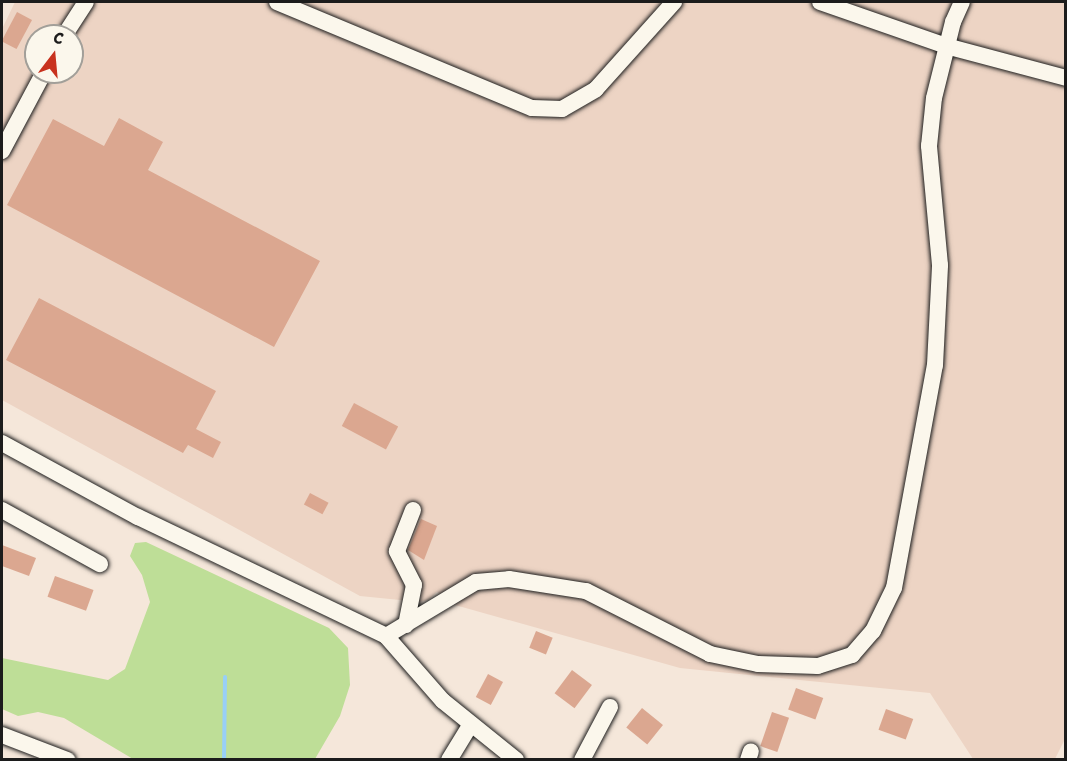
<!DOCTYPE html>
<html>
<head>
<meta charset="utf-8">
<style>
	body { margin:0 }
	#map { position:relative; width:1067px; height:761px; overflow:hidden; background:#f5e7da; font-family:"Shantell Sans",sans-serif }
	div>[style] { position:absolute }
	.built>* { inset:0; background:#edd4c4 }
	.green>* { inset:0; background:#bede97 }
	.stream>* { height:4px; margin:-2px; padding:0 2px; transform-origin:2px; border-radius:2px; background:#98cff7 }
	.building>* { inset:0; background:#dba790; transform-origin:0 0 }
	.roads { filter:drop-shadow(0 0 2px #1c1c1c) drop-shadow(0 0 2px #1c1c1c) }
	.minor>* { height:16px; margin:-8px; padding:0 8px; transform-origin:8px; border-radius:8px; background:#fbf7ec }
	span { translate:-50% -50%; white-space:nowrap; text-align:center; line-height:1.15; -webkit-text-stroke:4.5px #fbf7ec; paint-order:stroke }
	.frame { position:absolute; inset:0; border:3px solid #1c1c1c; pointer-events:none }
	.north { position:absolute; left:24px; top:24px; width:60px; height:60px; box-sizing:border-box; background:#fbf7ec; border:2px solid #a29f99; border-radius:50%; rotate:16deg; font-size:16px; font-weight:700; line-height:24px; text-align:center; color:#1c1c1c }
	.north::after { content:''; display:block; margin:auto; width:21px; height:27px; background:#c8321e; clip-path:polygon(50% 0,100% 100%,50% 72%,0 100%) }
</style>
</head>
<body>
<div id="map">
	<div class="built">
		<i style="clip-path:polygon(evenodd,15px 2px,1065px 2px,1066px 737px,1055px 759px,973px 759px,930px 693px,680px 668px,455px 605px,437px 592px,428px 600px,420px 602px,360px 596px,2px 400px,2px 29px,15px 2px,36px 36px,72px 36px,72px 72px,36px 72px,36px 36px)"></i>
	</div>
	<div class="green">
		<i style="clip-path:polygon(146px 542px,329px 628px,348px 648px,350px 685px,340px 716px,315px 759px,133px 759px,64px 718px,38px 712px,18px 716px,2px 709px,2px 658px,108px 680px,125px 669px,150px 602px,142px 575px,130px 556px,135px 543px)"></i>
	</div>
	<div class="stream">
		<i style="left:224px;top:760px;width:83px;rotate:-89.3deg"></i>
	</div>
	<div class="building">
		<i style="left:17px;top:12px;width:17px;height:33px;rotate:28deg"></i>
		<i style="clip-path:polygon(119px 118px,163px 142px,148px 170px,320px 261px,274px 347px,7px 205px,53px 119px,104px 146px)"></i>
		<i style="clip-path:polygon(39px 298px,216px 391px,196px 429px,221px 442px,213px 458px,188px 445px,183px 453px,6px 360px)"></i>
		<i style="left:354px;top:403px;width:50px;height:26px;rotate:28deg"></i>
		<i style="left:310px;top:493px;width:21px;height:13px;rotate:28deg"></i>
		<i style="clip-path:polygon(421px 519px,437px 526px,424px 560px,408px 550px)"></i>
		<i style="clip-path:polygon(2px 545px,36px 558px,29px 576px,2px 566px)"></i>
		<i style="left:55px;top:576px;width:41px;height:22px;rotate:20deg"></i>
		<i style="left:536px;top:631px;width:18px;height:18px;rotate:22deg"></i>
		<i style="left:572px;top:670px;width:25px;height:29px;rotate:37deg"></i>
		<i style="left:488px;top:674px;width:17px;height:26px;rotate:28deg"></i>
		<i style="left:796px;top:688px;width:29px;height:23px;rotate:20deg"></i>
		<i style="left:642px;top:708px;width:27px;height:25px;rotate:39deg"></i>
		<i style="left:886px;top:709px;width:29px;height:22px;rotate:20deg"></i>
		<i style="left:772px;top:712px;width:18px;height:36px;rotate:19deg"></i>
	</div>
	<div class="roads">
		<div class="minor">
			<i style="left:277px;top:2px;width:276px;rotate:22.6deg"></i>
			<i style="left:532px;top:108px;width:30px;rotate:2deg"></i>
			<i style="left:562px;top:109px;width:39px;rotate:-30deg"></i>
			<i style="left:596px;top:89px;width:117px;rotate:-48.1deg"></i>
			<i style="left:820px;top:2px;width:133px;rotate:19.2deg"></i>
			<i style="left:946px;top:46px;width:124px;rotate:14.9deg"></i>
			<i style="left:64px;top:36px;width:40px;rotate:-57.1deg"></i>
			<i style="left:2px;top:151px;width:89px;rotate:-62deg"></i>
			<i style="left:2px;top:443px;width:155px;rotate:28.6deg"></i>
			<i style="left:138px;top:517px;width:275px;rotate:25.6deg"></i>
			<i style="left:386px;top:636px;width:86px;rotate:48.8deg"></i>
			<i style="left:443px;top:701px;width:94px;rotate:38.9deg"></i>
			<i style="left:2px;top:510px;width:112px;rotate:28.9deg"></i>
			<i style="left:406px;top:625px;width:41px;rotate:-78.7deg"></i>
			<i style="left:414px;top:585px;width:38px;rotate:-117deg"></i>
			<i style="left:397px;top:551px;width:44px;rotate:-68.7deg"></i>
			<i style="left:386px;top:636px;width:105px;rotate:-31deg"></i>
			<i style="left:476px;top:582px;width:33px;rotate:-5deg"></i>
			<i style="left:509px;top:579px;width:78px;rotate:8.9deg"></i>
			<i style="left:586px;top:591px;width:139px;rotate:26.9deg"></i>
			<i style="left:710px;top:654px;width:49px;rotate:11.8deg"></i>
			<i style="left:758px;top:664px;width:60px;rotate:1.9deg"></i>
			<i style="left:818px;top:666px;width:36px;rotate:-18deg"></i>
			<i style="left:852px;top:655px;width:32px;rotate:-49deg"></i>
			<i style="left:873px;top:631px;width:48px;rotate:-64deg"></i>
			<i style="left:894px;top:588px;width:227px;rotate:-79.6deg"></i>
			<i style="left:935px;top:365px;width:100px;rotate:-87.1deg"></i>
			<i style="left:940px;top:265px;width:120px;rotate:-95.3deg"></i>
			<i style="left:929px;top:146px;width:48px;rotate:-84.1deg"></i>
			<i style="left:934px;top:98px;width:78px;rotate:-76deg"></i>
			<i style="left:953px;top:22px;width:22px;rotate:-66deg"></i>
			<i style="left:2px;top:735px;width:70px;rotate:21deg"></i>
			<i style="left:449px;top:760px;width:42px;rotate:-58.6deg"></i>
			<i style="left:582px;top:760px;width:60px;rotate:-62.2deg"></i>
			<i style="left:748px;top:760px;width:9px;rotate:-72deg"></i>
		</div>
	</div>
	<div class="frame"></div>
	<div class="north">С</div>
</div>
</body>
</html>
